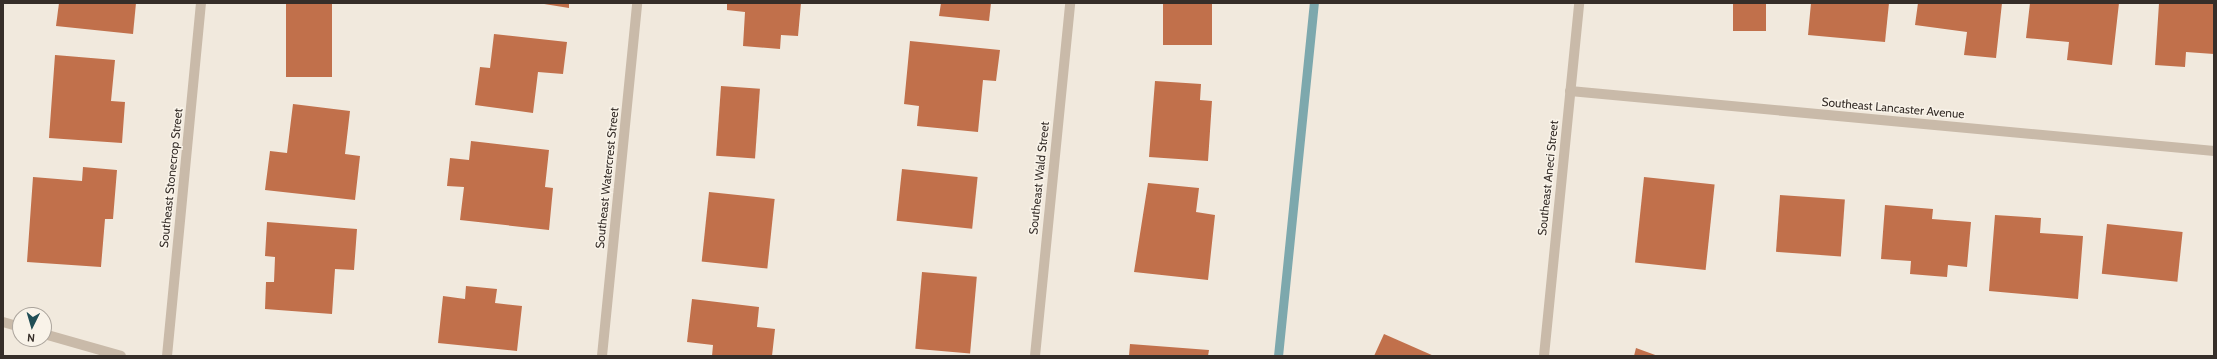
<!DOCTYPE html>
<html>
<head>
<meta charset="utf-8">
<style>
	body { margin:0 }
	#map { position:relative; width:2217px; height:359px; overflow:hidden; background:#f1e9dd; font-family:Cabin,sans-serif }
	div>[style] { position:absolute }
	.stream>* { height:9px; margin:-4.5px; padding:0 4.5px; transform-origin:4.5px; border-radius:4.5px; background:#7da8ad }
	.building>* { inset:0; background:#c1704b; transform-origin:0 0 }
	.minor>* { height:10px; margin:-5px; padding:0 5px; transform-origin:5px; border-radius:5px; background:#c9baa9 }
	span { translate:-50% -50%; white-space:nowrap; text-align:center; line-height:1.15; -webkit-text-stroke:3px #f9f3e9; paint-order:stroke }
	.street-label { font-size:12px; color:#362e29 }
	.frame { position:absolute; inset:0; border:4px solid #362e29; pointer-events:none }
	.north { position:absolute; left:12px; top:307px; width:40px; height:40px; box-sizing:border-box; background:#f9f3e9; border:1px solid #aba49c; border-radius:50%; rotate:185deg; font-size:11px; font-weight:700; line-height:16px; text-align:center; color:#362e29 }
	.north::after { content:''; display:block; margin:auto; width:14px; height:18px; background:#204e56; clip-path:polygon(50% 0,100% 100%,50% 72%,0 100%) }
</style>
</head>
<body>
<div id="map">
	<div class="stream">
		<i style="left:1278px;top:356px;width:355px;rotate:-84.2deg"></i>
	</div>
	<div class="building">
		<i style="clip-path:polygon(59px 3px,136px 3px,133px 34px,56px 26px)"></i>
		<i style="left:286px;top:3px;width:46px;height:74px"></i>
		<i style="clip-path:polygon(538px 3px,569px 3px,569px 8px)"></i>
		<i style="clip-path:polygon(727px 3px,801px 3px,798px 36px,781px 35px,780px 49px,743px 46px,745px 12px,727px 10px)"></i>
		<i style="clip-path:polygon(941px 3px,991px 3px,989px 21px,939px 16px)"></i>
		<i style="left:1163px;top:3px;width:49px;height:42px"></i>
		<i style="left:1733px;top:3px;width:33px;height:28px"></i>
		<i style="clip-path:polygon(1811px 3px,1889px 3px,1885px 42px,1808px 35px)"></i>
		<i style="clip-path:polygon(1918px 3px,2002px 3px,1996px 58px,1964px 55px,1967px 32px,1915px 25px)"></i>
		<i style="clip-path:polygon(2030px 3px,2119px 3px,2112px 65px,2067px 60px,2069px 42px,2026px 38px)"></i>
		<i style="clip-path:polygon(2159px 3px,2214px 3px,2214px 54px,2186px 52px,2185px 67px,2155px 65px)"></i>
		<i style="clip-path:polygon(494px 34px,567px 42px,563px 74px,538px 72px,533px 113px,475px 105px,480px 67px,490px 68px)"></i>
		<i style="clip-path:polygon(910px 41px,1000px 50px,996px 81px,983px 80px,978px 132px,917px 126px,919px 106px,904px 104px)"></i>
		<i style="clip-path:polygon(55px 55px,115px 60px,111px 101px,125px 102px,122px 143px,49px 138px)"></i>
		<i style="clip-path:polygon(1155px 81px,1201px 84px,1200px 100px,1212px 101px,1208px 161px,1149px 157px)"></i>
		<i style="left:721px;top:86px;width:39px;height:70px;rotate:4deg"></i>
		<i style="clip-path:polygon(293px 104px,350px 111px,345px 154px,360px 156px,355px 200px,265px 190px,270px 151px,287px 153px)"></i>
		<i style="clip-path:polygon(471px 141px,549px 150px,545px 187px,553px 188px,549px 230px,460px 220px,464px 187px,447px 186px,450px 158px,469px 160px)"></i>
		<i style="clip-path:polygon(83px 167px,117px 170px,113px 219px,105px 219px,101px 267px,27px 262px,33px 177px,82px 181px)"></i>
		<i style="left:902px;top:169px;width:76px;height:52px;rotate:6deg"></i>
		<i style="left:1644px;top:177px;width:71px;height:86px;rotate:6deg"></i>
		<i style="clip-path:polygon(1148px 183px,1199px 188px,1196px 212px,1215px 215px,1208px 280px,1134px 272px)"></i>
		<i style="left:709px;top:192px;width:66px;height:70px;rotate:6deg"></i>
		<i style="left:1780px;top:195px;width:65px;height:57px;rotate:4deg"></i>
		<i style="clip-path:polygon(1885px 205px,1933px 209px,1932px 219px,1971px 222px,1967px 267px,1948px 265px,1947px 277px,1910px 274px,1911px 261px,1881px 259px)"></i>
		<i style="clip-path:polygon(1995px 215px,2041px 218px,2040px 233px,2083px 236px,2078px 299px,1989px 291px)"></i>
		<i style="clip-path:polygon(267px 222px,357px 229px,354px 270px,335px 269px,332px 314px,265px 309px,266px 282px,274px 282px,275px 257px,265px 256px)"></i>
		<i style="left:2107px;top:224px;width:76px;height:50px;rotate:6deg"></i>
		<i style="left:922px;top:272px;width:55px;height:77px;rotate:5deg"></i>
		<i style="clip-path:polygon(466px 286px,497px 289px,495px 303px,522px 306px,517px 351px,438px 343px,443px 296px,465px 299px)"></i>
		<i style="clip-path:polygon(692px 299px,759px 307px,757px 327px,775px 329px,772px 356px,712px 356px,713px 345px,687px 342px)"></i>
		<i style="clip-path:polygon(1384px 334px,1434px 356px,1374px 356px)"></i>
		<i style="clip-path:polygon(1130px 344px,1209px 350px,1208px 356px,1129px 356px)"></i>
		<i style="clip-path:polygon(1636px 348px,1658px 356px,1634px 356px)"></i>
	</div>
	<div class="minor">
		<i style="left:1570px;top:91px;width:647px;rotate:5.32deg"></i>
		<i style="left:3px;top:322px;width:18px;rotate:16deg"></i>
		<i style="left:44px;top:334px;width:80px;rotate:15.9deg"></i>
		<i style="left:167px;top:356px;width:355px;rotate:-84.5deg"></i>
		<i style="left:602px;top:356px;width:355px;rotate:-84.3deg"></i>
		<i style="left:1035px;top:356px;width:355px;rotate:-84.3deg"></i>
		<i style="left:1544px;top:356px;width:355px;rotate:-84.3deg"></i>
	</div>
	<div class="street-label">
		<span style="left:1893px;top:108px;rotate:5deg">Southeast Lancaster Avenue</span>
		<span style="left:171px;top:178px;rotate:-84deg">Southeast Stonecrop Street</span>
		<span style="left:607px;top:178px;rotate:-84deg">Southeast Watercrest Street</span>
		<span style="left:1039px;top:178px;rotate:-84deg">Southeast Wald Street</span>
		<span style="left:1548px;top:178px;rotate:-84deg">Southeast Aneci Street</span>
	</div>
	<div class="frame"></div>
	<div class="north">N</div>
</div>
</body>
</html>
